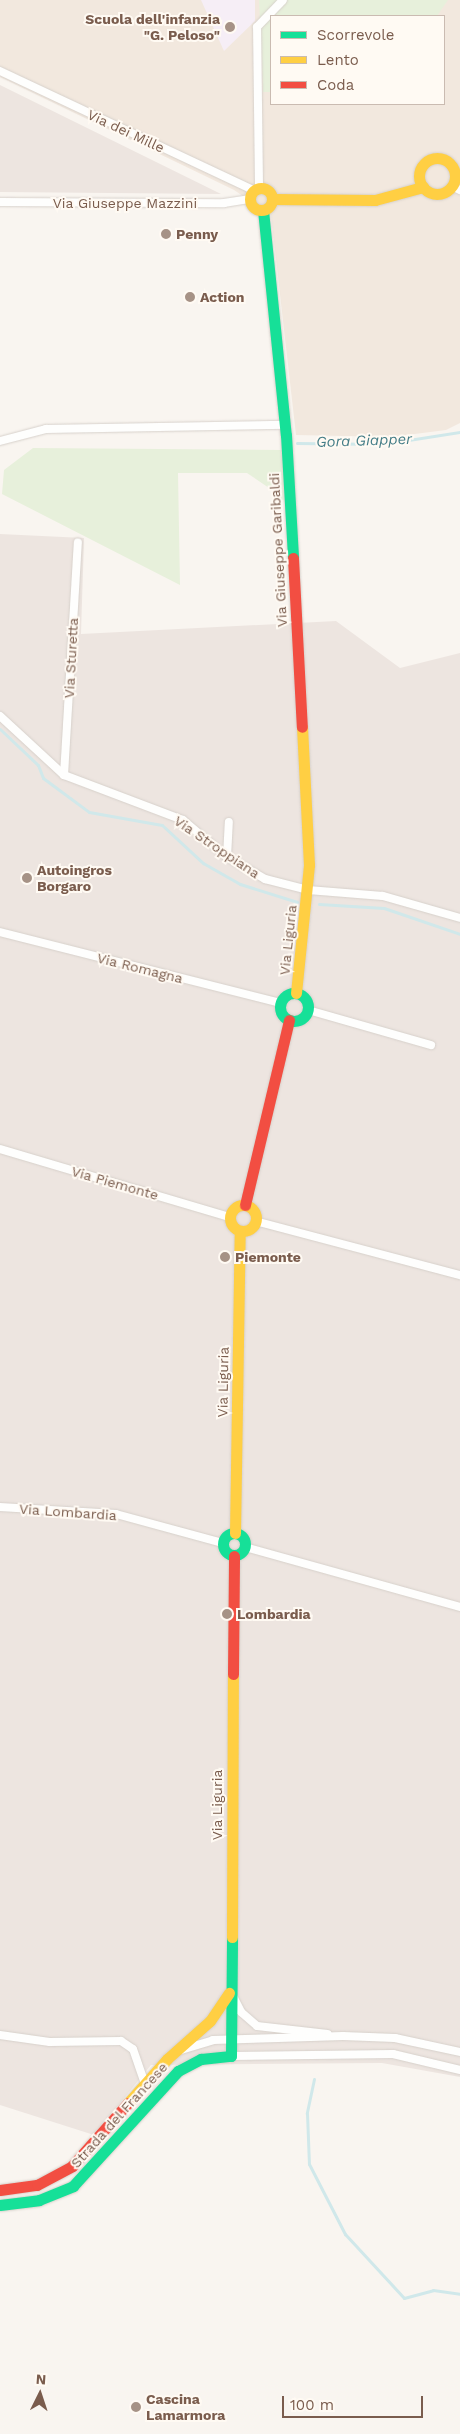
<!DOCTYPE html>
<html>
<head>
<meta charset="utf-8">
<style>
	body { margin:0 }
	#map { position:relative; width:460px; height:2434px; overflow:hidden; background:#f9f5f0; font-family:"Work Sans",sans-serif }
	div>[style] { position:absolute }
	.residential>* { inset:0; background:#f2e8de }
	.industrial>* { inset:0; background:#ede5e0 }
	.education>* { inset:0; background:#f6eef6 }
	.green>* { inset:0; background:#e7f0db }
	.stream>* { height:3px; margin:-1.5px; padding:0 1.5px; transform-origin:1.5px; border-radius:1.5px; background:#d0e8ea }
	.roads { filter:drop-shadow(0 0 1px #d7d1cb) drop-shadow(0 0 1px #d7d1cb) }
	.street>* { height:8px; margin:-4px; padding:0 4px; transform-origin:4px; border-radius:4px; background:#fefefd }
	.fast>* { height:11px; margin:-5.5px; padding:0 5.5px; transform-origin:5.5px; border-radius:5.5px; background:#16e098 }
	.fast>.ring { margin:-5.5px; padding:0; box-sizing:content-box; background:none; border:11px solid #16e098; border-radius:50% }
	.slow>* { height:11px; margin:-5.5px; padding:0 5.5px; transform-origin:5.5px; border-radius:5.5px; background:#ffcf43 }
	.slow>.ring { margin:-5.5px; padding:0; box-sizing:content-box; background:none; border:11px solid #ffcf43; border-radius:50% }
	.jam>* { height:11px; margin:-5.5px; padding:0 5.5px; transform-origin:5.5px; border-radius:5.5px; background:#f24e42 }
	.dots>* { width:14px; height:14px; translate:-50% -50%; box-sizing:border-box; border:2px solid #fffaf3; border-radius:50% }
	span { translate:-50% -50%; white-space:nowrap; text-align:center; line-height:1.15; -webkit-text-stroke:4px #fffaf3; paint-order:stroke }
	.poi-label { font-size:14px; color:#7a5c4d; font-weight:700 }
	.right { translate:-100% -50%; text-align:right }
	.left { translate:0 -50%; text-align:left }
	.street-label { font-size:14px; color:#7a5c4d }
	.water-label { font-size:15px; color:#437c86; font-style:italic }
	.legend { position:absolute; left:270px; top:15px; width:175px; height:90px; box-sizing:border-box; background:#fffaf3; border:1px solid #cabbb1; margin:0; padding:6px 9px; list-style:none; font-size:15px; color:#7a5c4d }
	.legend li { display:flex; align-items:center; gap:10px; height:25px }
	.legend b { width:25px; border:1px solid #cabbb1 }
	.north { position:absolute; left:15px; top:2369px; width:50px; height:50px; -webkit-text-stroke:4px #fffaf3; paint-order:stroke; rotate:4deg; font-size:14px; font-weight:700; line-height:20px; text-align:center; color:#7a5c4d }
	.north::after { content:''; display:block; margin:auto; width:18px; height:22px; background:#7a5c4d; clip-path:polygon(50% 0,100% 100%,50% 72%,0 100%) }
	.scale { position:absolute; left:282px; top:2396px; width:141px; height:22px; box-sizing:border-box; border:2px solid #7a5c4d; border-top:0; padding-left:6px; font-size:15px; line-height:18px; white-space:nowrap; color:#7a5c4d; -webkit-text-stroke:4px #fffaf3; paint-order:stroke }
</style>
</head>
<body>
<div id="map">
	<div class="residential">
		<i style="clip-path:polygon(evenodd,0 0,460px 0,460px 423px,446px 430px,391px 437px,296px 435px,271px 215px,234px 190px,0 77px,0 0,271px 16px,444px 16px,444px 104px,271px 104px,271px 16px)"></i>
	</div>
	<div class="industrial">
		<i style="clip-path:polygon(0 85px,221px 194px,0 192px)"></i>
		<i style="clip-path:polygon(0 534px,84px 538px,81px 634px,336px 621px,400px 668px,460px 653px,460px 2077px,382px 2063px,151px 2065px,94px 2135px,0 2105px)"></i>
	</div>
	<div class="education">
		<i style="clip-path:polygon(201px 0,255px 0,255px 21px,224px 51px)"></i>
	</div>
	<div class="green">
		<i style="clip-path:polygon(259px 0,448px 0,437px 16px,271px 16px,271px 92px,263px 92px)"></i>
		<i style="clip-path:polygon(33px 448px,282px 450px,285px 500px,277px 500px,272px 490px,247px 473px,178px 473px,180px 585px,2px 494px,4px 470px)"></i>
	</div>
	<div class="stream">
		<i style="left:297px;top:443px;width:86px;rotate:0.7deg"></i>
		<i style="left:383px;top:444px;width:78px;rotate:-8.9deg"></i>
		<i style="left:0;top:729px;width:52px;rotate:43.5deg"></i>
		<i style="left:38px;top:765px;width:14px;rotate:69deg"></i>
		<i style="left:43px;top:778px;width:57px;rotate:36.5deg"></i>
		<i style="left:89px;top:812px;width:74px;rotate:10.1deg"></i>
		<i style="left:162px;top:825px;width:56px;rotate:42.8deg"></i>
		<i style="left:203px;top:863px;width:43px;rotate:29.6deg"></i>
		<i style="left:240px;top:884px;width:60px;rotate:17.5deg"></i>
		<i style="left:319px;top:904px;width:65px;rotate:3.5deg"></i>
		<i style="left:384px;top:908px;width:80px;rotate:18.9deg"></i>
		<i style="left:314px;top:2079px;width:35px;rotate:102deg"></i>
		<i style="left:307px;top:2113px;width:51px;rotate:87.8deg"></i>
		<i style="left:309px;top:2164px;width:79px;rotate:62.8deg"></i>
		<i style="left:345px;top:2234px;width:87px;rotate:47.3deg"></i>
		<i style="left:404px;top:2298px;width:30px;rotate:-15deg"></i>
		<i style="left:433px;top:2290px;width:27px;rotate:8deg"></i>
	</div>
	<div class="roads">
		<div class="street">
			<i style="left:0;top:71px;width:280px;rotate:25.2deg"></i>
			<i style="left:452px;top:186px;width:9px;rotate:27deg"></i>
			<i style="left:259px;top:187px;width:160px;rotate:-90.7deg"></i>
			<i style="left:257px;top:27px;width:37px;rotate:-46deg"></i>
			<i style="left:0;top:202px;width:224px;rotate:0.3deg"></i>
			<i style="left:224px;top:203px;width:25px;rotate:-9deg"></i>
			<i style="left:0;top:441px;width:48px;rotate:-14.6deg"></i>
			<i style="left:46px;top:429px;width:240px;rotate:-1deg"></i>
			<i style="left:0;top:716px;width:87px;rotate:42.7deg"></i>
			<i style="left:64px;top:775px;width:127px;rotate:20.7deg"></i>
			<i style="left:183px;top:820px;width:57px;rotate:40.1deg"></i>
			<i style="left:227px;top:857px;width:44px;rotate:30.1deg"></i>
			<i style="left:265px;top:879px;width:44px;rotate:14.3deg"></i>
			<i style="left:308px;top:890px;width:75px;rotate:4.6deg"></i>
			<i style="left:383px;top:896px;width:80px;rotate:15.9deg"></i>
			<i style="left:64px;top:775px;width:233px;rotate:-86.6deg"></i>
			<i style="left:227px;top:857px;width:35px;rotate:-87deg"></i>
			<i style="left:0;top:932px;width:290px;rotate:14.2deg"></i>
			<i style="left:308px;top:1010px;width:128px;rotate:15.9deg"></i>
			<i style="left:0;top:1149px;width:240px;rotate:16.5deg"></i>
			<i style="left:255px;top:1221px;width:212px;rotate:14.8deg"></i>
			<i style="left:0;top:1507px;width:116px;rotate:3.5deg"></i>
			<i style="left:116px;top:1514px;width:111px;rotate:15.2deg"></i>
			<i style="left:245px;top:1547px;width:223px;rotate:15.6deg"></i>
			<i style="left:233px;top:1996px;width:18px;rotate:63deg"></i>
			<i style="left:241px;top:2012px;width:21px;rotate:41deg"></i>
			<i style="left:257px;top:2026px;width:71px;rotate:6.4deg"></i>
			<i style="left:0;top:2035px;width:50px;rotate:8deg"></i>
			<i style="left:50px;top:2042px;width:71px;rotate:-0.8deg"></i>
			<i style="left:121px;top:2041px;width:14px;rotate:34deg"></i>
			<i style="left:133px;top:2049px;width:36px;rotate:71deg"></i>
			<i style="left:181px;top:2050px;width:34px;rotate:-17deg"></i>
			<i style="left:213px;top:2040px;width:130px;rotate:-1.8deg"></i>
			<i style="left:343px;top:2036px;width:52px;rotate:2.2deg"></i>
			<i style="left:395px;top:2038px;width:66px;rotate:12.2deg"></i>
			<i style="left:231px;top:2056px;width:162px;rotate:-0.7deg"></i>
			<i style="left:393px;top:2054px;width:69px;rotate:13.4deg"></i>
		</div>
		<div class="fast">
			<i style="left:263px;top:210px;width:226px;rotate:84.2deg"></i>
			<i style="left:286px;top:435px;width:123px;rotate:86.7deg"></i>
			<i class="ring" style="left:280px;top:993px;width:17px;height:17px"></i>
			<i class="ring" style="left:223px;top:1533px;width:11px;height:11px"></i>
			<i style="left:0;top:2205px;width:39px;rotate:-7deg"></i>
			<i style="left:39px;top:2200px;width:37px;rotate:-22deg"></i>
			<i style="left:73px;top:2186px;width:156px;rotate:-47.6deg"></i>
			<i style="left:178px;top:2071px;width:26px;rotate:-28deg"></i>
			<i style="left:201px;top:2059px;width:30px;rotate:-6deg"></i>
			<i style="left:231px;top:2056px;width:119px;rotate:-89.5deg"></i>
		</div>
		<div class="slow">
			<i class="ring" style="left:419px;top:158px;width:25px;height:25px"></i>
			<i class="ring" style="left:250px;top:188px;width:11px;height:11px"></i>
			<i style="left:272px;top:199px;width:103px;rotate:0.6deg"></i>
			<i style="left:375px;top:200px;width:50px;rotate:-15.2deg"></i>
			<i style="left:296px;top:993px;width:129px;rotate:-84.2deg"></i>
			<i style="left:309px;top:865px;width:138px;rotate:-92.9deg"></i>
			<i class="ring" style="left:230px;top:1205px;width:15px;height:15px"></i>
			<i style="left:235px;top:1533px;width:302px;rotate:-89.1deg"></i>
			<i style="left:232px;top:1937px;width:263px;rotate:-89.8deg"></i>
			<i style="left:128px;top:2103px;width:59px;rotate:-48.4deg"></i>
			<i style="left:167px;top:2059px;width:57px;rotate:-41.5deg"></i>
			<i style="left:210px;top:2021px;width:34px;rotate:-56deg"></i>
		</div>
		<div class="jam">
			<i style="left:293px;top:558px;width:169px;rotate:87deg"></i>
			<i style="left:245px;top:1205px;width:190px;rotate:-76.6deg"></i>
			<i style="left:233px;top:1674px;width:118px;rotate:-89.5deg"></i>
			<i style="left:0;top:2190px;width:37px;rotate:-8deg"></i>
			<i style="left:37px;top:2185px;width:40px;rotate:-28deg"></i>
			<i style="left:72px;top:2166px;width:84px;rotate:-48.4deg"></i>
		</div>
	</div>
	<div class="dots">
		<i style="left:230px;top:27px;background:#a69286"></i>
		<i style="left:166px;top:234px;background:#a69286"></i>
		<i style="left:190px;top:297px;background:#a69286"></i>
		<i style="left:27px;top:878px;background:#a69286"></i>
		<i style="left:225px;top:1257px;background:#a69286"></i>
		<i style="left:227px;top:1614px;background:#a69286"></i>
		<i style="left:136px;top:2407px;background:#a69286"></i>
	</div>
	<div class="poi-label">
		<span class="right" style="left:220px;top:27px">Scuola dell'infanzia<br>"G. Peloso"</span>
		<span class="left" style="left:176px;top:234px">Penny</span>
		<span class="left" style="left:200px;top:297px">Action</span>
		<span class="left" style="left:37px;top:878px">Autoingros<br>Borgaro</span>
		<span class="left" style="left:235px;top:1257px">Piemonte</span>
		<span class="left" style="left:237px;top:1614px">Lombardia</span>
		<span class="left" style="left:146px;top:2407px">Cascina<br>Lamarmora</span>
	</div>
	<div class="street-label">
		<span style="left:126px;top:131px;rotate:25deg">Via dei Mille</span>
		<span style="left:125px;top:203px">Via Giuseppe Mazzini</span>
		<span style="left:278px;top:550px;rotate:-93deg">Via Giuseppe Garibaldi</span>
		<span style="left:71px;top:658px;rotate:-87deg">Via Sturetta</span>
		<span style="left:217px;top:847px;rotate:34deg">Via Stroppiana</span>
		<span style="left:288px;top:940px;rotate:-84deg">Via Liguria</span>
		<span style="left:140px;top:968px;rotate:14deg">Via Romagna</span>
		<span style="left:115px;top:1183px;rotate:16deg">Via Piemonte</span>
		<span style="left:223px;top:1382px;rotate:-89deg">Via Liguria</span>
		<span style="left:68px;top:1512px;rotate:4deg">Via Lombardia</span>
		<span style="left:217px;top:1805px;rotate:-90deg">Via Liguria</span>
		<span style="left:119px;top:2115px;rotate:-48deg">Strada del Francese</span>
	</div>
	<div class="water-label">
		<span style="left:364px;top:441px;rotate:-2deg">Gora Giapper</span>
	</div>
	<ul class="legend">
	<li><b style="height:6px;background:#16e098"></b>Scorrevole</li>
	<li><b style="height:6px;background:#ffcf43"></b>Lento</li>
	<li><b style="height:6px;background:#f24e42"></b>Coda</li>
	</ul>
	<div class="north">N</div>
	<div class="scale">100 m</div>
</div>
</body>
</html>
